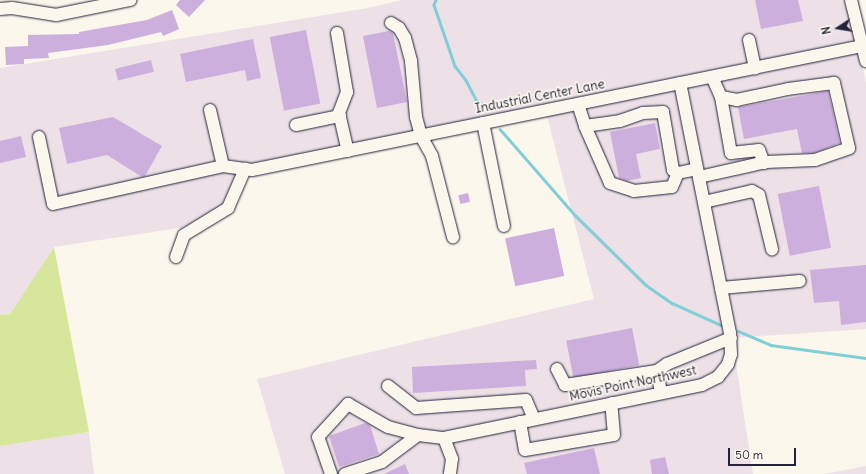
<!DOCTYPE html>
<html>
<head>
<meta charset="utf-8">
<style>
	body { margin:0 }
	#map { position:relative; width:866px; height:474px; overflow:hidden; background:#fbf7ec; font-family:Delius,sans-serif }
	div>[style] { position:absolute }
	.built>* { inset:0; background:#ede1e7 }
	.green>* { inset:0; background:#d6e79b }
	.stream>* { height:2.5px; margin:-1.25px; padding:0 1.25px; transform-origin:1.25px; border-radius:1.25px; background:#7ecfd6 }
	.building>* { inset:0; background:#ccafdc; transform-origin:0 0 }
	.roads { filter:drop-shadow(0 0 1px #22223b) drop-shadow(0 0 1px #22223b) }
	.minor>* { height:12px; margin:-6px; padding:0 6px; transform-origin:6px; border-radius:6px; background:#fbf7ec }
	span { translate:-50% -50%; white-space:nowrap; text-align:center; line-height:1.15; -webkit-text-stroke:3.5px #fbf7ec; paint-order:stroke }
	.street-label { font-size:13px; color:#22223b }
	.north { position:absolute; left:818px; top:8px; width:40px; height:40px; -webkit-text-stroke:3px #fbf7ec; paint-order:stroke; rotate:258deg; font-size:11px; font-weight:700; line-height:16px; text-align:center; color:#22223b }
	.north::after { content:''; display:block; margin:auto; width:14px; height:18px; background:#22223b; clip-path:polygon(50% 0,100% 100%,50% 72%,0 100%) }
	.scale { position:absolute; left:728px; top:448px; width:68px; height:18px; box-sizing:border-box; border:2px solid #22223b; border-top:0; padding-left:5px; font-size:12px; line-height:14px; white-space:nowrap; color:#22223b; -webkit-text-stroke:3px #fbf7ec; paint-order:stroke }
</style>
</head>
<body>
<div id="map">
	<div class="built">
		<i style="clip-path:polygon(402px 0,850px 0,866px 83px,866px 329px,732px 338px,753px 474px,285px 474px,257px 379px,594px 299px,547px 116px,241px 167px,212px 223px,54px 247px,10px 314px,0 315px,0 68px,368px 8px)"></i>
		<i style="clip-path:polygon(89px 432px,94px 474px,0 474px,0 446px)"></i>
		<i style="clip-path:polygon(866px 466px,866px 474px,824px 474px)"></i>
	</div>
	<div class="green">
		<i style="clip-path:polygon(54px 247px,89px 432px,0 446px,0 315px,10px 314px)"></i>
	</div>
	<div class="stream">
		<i style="left:436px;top:0;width:5px;rotate:112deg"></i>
		<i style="left:434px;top:5px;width:65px;rotate:71deg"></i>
		<i style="left:455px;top:66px;width:18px;rotate:52deg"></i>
		<i style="left:466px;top:80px;width:22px;rotate:63deg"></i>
		<i style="left:476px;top:100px;width:12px;rotate:31deg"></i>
		<i style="left:500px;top:129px;width:116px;rotate:48.9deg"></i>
		<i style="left:576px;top:216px;width:98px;rotate:44.6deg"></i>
		<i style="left:646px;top:285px;width:32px;rotate:35deg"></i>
		<i style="left:672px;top:303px;width:54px;rotate:24.2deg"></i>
		<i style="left:738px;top:331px;width:36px;rotate:23deg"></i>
		<i style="left:771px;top:345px;width:96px;rotate:7.8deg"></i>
	</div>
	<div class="building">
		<i style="clip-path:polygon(180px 0,205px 0,189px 17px,176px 5px)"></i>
		<i style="clip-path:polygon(755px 0,798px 0,803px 21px,761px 29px)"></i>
		<i style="clip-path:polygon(172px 10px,179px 29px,163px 36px,161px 32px,108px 45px,48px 53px,49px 58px,24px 59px,24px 64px,6px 65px,5px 47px,28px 46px,28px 35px,79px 34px,79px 32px,147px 20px)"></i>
		<i style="left:306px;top:30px;width:75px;height:37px;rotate:79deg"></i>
		<i style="clip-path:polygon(389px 31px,393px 33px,407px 102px,377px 108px,363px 36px)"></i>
		<i style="clip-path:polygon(253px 39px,261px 78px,247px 81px,245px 70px,186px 82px,180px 54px)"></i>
		<i style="left:151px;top:60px;width:12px;height:37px;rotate:76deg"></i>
		<i style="clip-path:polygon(828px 91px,840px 143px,814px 153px,802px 153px,797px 129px,744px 139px,738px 107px)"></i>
		<i style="clip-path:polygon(113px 117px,162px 146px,145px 176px,142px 177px,107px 155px,67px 164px,59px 128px)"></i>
		<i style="clip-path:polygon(655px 123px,660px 149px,636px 154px,641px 178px,627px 181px,619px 178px,610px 132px)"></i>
		<i style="clip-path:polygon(21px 136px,26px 157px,0 163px,0 141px)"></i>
		<i style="left:819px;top:186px;width:63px;height:42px;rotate:79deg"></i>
		<i style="left:468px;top:193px;width:9px;height:10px;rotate:77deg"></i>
		<i style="left:554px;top:228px;width:49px;height:50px;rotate:78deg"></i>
		<i style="clip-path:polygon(866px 265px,866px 322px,841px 325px,839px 301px,814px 303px,810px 270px)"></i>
		<i style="left:632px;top:328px;width:38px;height:67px;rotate:79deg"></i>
		<i style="clip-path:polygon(536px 360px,537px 369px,525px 370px,526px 386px,413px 393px,412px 367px)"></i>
		<i style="clip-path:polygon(365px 423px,370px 425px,379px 454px,339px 467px,329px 436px)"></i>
		<i style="clip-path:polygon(594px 448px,600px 474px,527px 474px,524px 463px)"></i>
		<i style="clip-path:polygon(665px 457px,669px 474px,652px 474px,650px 460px)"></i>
		<i style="clip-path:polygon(405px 464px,409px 474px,384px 474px)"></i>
	</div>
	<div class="roads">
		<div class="minor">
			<i style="left:851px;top:0;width:63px;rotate:76.2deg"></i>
			<i style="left:0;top:9px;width:12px;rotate:-5deg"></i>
			<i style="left:12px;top:8px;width:45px;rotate:9deg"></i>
			<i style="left:56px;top:15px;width:76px;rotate:-11.5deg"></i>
			<i style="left:391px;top:23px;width:9px;rotate:32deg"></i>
			<i style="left:399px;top:28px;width:12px;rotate:59deg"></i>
			<i style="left:405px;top:38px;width:24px;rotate:75deg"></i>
			<i style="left:411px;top:61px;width:56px;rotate:84.9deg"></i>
			<i style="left:416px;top:117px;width:20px;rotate:75deg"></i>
			<i style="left:421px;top:136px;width:23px;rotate:61deg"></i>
			<i style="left:432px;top:156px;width:84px;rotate:75.5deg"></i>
			<i style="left:337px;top:33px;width:60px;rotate:80.4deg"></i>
			<i style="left:347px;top:92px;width:22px;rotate:111deg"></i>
			<i style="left:339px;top:113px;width:39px;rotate:77deg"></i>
			<i style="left:749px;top:40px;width:29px;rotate:78deg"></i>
			<i style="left:721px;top:97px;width:57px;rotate:79.9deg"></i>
			<i style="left:731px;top:153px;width:28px;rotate:-6deg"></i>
			<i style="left:759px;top:150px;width:14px;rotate:69deg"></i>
			<i style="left:578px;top:104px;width:23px;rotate:72deg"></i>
			<i style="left:585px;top:126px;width:35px;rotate:-8deg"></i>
			<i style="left:620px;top:121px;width:24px;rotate:-19deg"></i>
			<i style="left:643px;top:113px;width:20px;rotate:-3deg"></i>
			<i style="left:663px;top:112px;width:59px;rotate:80.2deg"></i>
			<i style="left:673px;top:170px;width:6px;rotate:31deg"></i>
			<i style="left:678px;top:173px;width:19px;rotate:-12deg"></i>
			<i style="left:210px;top:110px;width:57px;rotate:76.9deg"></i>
			<i style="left:483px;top:123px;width:105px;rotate:78.5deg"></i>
			<i style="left:296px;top:125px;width:45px;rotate:-11.6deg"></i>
			<i style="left:585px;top:126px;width:62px;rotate:66.3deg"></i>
			<i style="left:610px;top:183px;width:25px;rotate:18deg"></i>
			<i style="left:634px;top:191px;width:38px;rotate:-6deg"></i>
			<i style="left:672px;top:187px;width:15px;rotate:-67deg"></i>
			<i style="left:39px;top:137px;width:68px;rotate:78.2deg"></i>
			<i style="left:53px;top:204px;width:174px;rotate:-12.6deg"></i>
			<i style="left:223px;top:166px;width:29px;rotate:8deg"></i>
			<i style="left:252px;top:170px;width:622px;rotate:-11.49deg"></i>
			<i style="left:699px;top:177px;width:69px;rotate:-12.6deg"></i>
			<i style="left:766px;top:162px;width:49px;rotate:-2.3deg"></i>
			<i style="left:815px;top:160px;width:36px;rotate:-19deg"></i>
			<i style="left:849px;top:148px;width:67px;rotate:-103deg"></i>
			<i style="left:834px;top:83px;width:46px;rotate:172.6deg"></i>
			<i style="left:788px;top:89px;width:52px;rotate:167.8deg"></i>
			<i style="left:737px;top:100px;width:16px;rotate:-169deg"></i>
			<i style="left:721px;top:97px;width:22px;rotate:-114deg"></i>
			<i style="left:704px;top:202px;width:49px;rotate:-12.9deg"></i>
			<i style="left:752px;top:191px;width:8px;rotate:30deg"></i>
			<i style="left:759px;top:195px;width:56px;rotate:76.5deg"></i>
			<i style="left:176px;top:257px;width:23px;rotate:-70deg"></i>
			<i style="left:184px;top:235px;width:52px;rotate:-31.5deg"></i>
			<i style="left:228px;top:208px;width:43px;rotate:-66.4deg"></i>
			<i style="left:721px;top:288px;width:79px;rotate:-5.1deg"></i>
			<i style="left:557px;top:369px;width:18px;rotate:63deg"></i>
			<i style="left:565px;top:385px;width:93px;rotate:-8.7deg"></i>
			<i style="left:388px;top:386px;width:36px;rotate:38deg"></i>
			<i style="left:416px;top:408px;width:110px;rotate:-4.2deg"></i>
			<i style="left:526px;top:400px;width:21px;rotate:67deg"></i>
			<i style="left:661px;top:393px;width:22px;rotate:-100deg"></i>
			<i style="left:657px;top:371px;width:12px;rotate:-35deg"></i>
			<i style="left:667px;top:364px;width:69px;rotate:-22.1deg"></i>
			<i style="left:520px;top:422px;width:28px;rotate:80deg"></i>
			<i style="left:525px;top:450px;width:90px;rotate:-9.6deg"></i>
			<i style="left:614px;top:435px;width:32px;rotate:-95deg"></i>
			<i style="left:444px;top:438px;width:22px;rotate:69deg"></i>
			<i style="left:452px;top:459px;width:15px;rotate:98deg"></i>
			<i style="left:331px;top:474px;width:39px;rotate:-109deg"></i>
			<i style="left:318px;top:437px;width:45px;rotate:-47.7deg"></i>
			<i style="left:348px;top:404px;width:46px;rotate:29.9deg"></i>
			<i style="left:388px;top:427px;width:31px;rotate:15deg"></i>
			<i style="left:418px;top:435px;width:26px;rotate:7deg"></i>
			<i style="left:444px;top:438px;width:263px;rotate:-11.6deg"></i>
			<i style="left:702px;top:385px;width:18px;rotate:-27deg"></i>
			<i style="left:718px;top:377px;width:16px;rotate:-52deg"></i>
			<i style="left:728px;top:364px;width:10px;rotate:-73deg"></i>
			<i style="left:731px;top:354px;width:21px;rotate:-93deg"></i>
			<i style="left:730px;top:333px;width:255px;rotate:-101.3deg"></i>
			<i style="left:345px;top:474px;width:39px;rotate:-18deg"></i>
			<i style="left:382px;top:462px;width:45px;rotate:-36.9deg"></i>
		</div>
	</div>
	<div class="street-label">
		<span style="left:540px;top:97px;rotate:-11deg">Industrial Center Lane</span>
		<span style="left:633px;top:384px;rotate:-12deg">Movis Point Northwest</span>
	</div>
	<div class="north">N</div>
	<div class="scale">50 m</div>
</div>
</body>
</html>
